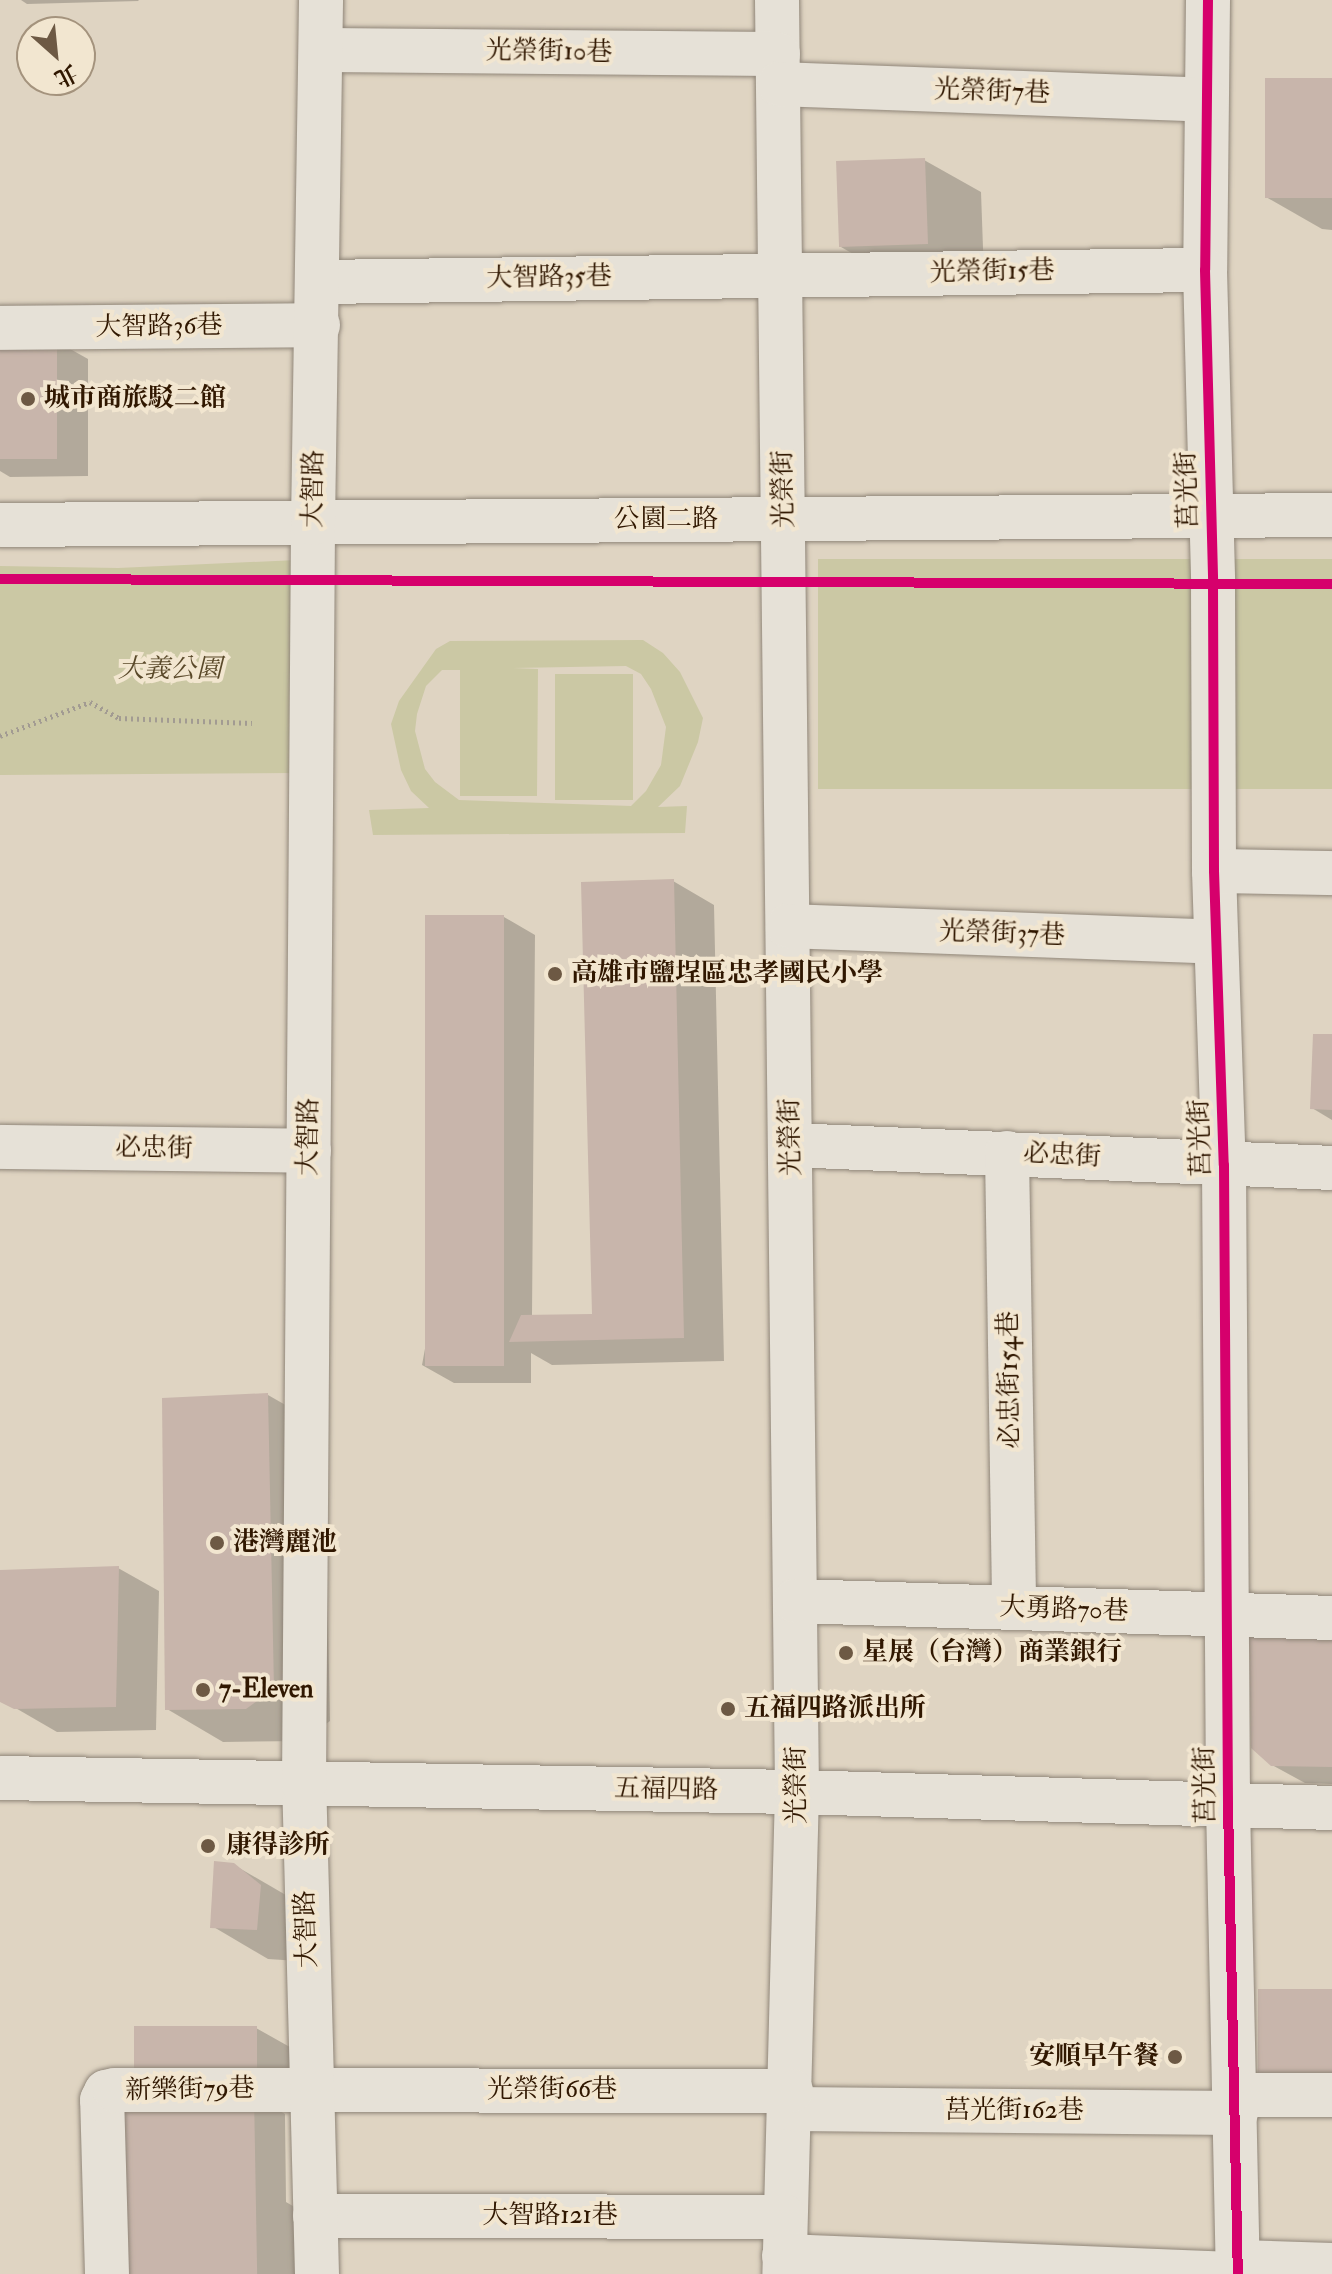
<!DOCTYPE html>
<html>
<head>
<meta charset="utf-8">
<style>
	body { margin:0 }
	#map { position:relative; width:1332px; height:2274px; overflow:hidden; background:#dfd4c2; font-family:"IM FELL Double Pica","Noto Serif TC",serif }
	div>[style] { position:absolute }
	.green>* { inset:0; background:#cbc8a4; transform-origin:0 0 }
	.shadow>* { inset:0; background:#0003 }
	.building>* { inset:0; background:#c8b5ab; transform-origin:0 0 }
	.path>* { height:5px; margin-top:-2.5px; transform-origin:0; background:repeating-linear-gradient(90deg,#a29b92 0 2px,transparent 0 6px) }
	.roads { filter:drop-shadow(0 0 2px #908679) drop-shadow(0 0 2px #908679) }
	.minor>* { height:44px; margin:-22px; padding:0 22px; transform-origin:22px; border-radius:22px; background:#e6e1d7 }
	.cycleway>* { height:10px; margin:-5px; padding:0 5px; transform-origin:5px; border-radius:5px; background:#d6006c }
	.dots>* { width:22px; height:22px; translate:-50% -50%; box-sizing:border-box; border:4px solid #f2e6d0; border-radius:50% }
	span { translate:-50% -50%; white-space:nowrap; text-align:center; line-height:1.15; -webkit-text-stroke:8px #f2e6d0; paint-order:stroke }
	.street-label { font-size:26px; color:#301700 }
	.poi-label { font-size:26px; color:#301700; font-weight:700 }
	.left { translate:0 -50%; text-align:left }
	.right { translate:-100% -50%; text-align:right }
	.park-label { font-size:26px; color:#5a492a; font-style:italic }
	.north { position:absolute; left:16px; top:16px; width:80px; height:80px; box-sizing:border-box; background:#f2e6d0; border:2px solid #a4937d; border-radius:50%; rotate:153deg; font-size:22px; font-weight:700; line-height:32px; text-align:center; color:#301700 }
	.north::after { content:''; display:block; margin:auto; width:28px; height:36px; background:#6d5944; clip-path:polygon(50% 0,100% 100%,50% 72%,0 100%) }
</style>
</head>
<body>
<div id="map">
	<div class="green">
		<i style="left:818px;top:559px;width:514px;height:230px"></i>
		<i style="clip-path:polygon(297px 560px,294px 773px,0 775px,0 566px,118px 568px)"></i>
		<i style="clip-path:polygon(evenodd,643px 640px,663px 653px,680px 672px,703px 718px,698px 742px,680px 786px,658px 807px,687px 806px,685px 833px,373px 835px,369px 810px,429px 808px,411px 791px,401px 770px,391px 724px,399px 701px,436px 649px,450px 641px,643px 640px,626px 666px,641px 674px,651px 689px,666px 727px,661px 765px,646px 791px,631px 806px,459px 800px,435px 782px,425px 769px,415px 731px,417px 714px,426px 686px,442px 670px,460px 670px,460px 796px,537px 796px,538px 669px,513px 668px,626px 666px)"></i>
		<i style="left:555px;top:674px;width:78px;height:126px"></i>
	</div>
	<div class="shadow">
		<i style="clip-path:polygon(21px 0,138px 0,139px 1px,27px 4px)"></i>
		<i style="clip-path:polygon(1332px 80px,1332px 230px,1322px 229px,1266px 197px)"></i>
		<i style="clip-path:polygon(924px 160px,981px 192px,984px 276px,897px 279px,841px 247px)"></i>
		<i style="clip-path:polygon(0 341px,56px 341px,88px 359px,88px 476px,10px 477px,0 471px)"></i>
		<i style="clip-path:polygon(673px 881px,714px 905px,724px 1361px,552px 1365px,531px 1353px,531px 1383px,454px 1383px,422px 1365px,504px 917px,535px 935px,532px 1317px,594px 1316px)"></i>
		<i style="clip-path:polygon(1332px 1036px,1332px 1120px,1312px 1108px)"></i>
		<i style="clip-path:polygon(268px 1395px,324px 1427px,330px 1721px,303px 1741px,223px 1742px,167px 1709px)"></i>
		<i style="clip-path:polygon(118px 1568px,159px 1591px,156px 1730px,57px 1732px,0 1699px,0 1572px)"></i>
		<i style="clip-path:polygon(1332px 1634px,1332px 1784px,1305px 1783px,1272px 1765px)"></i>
		<i style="clip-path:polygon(234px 1865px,291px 1898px,313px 1962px,268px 1959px,212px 1926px)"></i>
		<i style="clip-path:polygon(256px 2028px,313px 2060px,275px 2108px,285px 2114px,286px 2202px,336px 2231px,336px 2274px,123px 2274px)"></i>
	</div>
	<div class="building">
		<i style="left:1265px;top:78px;width:67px;height:120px"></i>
		<i style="left:925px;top:158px;width:86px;height:89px;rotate:88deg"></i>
		<i style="left:0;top:339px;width:57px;height:120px"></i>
		<i style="clip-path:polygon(674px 879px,684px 1338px,509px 1342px,521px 1315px,592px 1314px,581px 882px)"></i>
		<i style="left:425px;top:915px;width:79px;height:451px"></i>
		<i style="clip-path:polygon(1313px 1034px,1332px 1034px,1332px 1110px,1310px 1109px)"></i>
		<i style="clip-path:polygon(268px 1393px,274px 1689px,246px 1709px,165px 1710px,162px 1398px)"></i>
		<i style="clip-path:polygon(119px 1566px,116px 1707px,14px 1709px,0 1702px,0 1570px)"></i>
		<i style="clip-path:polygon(1332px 1632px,1332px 1767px,1271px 1766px,1251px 1748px,1249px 1634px)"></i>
		<i style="clip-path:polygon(214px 1861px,234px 1863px,261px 1885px,257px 1930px,210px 1928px)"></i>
		<i style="left:1258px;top:1989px;width:74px;height:85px"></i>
		<i style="left:257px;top:2026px;width:50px;height:123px;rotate:90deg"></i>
		<i style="left:254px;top:2094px;width:180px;height:146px;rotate:89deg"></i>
	</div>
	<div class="path">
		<i style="left:0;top:736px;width:96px;rotate:-20.7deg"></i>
		<i style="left:90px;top:702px;width:33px;rotate:29deg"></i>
		<i style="left:119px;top:718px;width:133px;rotate:2.2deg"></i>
	</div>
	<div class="roads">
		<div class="minor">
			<i style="left:777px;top:0;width:1792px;rotate:89.36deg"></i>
			<i style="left:797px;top:1792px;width:482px;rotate:91.5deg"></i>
			<i style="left:1208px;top:0;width:270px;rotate:90.6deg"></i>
			<i style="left:1205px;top:270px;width:314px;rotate:88.5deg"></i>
			<i style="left:1213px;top:584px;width:287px;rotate:89.8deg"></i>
			<i style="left:1214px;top:871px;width:294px;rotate:88.1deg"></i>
			<i style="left:1224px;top:1165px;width:639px;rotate:89.64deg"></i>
			<i style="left:1228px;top:1804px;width:470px;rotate:88.8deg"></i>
			<i style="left:321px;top:50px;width:457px;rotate:0.5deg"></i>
			<i style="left:779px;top:84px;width:427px;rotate:2.1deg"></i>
			<i style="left:319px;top:282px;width:886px;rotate:-0.78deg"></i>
			<i style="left:0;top:328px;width:318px;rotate:-0.5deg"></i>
			<i style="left:0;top:525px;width:1332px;rotate:-0.43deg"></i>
			<i style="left:1214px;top:871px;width:118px;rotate:1deg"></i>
			<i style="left:788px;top:926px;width:428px;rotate:2.1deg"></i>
			<i style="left:791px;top:1145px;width:541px;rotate:2.43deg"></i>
			<i style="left:0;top:1147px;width:309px;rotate:0.7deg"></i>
			<i style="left:1007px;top:1153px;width:455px;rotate:89.1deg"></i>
			<i style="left:795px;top:1601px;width:537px;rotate:1.81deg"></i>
			<i style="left:0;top:1778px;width:797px;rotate:1.01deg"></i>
			<i style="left:797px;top:1792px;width:535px;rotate:1.71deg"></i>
			<i style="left:1236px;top:2095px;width:96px"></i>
			<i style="left:791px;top:2109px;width:445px;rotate:0.5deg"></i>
			<i style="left:315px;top:2216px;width:469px;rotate:0.1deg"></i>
			<i style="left:784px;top:2256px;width:442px;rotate:2.3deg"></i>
			<i style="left:1238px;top:2262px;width:94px;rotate:1.8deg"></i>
			<i style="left:107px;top:2274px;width:174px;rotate:-91.6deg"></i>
			<i style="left:102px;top:2100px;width:9px;rotate:-63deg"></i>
			<i style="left:106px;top:2092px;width:9px;rotate:-13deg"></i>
			<i style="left:115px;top:2090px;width:676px;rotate:0.08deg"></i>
			<i style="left:317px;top:2274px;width:489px;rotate:-91.5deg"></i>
			<i style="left:304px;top:1785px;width:1262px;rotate:-89.59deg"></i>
			<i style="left:313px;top:523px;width:523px;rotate:-89.12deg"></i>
		</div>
	</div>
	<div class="cycleway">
		<i style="left:1208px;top:0;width:270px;rotate:90.6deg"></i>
		<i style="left:1205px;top:270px;width:314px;rotate:88.5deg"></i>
		<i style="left:1213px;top:584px;width:287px;rotate:89.8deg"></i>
		<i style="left:1214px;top:871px;width:294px;rotate:88.1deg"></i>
		<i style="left:1224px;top:1165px;width:639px;rotate:89.64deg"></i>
		<i style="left:1228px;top:1804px;width:470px;rotate:88.8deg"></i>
		<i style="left:0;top:579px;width:1332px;rotate:0.22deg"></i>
	</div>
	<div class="dots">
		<i style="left:28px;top:399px;background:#6d5944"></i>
		<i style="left:555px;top:974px;background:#6d5944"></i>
		<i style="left:217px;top:1543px;background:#6d5944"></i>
		<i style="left:846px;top:1653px;background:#6d5944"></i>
		<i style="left:203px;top:1690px;background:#6d5944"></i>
		<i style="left:728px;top:1709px;background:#6d5944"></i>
		<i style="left:208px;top:1846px;background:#6d5944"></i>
		<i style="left:1175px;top:2057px;background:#6d5944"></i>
	</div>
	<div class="street-label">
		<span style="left:549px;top:52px;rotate:1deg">光榮街10巷</span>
		<span style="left:992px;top:92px;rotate:2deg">光榮街7巷</span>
		<span style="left:992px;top:272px;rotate:-1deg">光榮街15巷</span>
		<span style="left:549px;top:278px;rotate:-1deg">大智路35巷</span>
		<span style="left:159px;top:327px;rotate:-1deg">大智路36巷</span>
		<span style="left:314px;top:489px;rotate:-89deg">大智路</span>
		<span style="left:784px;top:489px;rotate:-91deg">光榮街</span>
		<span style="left:1188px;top:490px;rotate:-92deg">莒光街</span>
		<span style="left:666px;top:520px">公園二路</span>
		<span style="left:1002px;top:934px;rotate:2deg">光榮街37巷</span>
		<span style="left:309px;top:1137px;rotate:-89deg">大智路</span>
		<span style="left:791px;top:1137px;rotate:-91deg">光榮街</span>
		<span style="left:1201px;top:1138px;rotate:-92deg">莒光街</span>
		<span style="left:154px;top:1149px;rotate:1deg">必忠街</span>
		<span style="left:1062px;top:1156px;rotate:3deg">必忠街</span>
		<span style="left:1010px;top:1380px;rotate:-91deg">必忠街154巷</span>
		<span style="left:1064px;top:1610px;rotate:2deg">大勇路70巷</span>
		<span style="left:797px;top:1785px;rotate:-90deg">光榮街</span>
		<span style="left:1206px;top:1785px;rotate:-91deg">莒光街</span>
		<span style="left:666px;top:1790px;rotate:1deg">五福四路</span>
		<span style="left:307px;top:1929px;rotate:-92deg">大智路</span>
		<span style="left:190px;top:2090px;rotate:-1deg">新樂街79巷</span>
		<span style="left:552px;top:2090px">光榮街66巷</span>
		<span style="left:1014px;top:2111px">莒光街162巷</span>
		<span style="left:550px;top:2216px">大智路121巷</span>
	</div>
	<div class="poi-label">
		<span class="left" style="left:44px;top:399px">城市商旅駁二館</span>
		<span class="left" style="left:571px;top:974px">高雄市鹽埕區忠孝國民小學</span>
		<span class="left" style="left:233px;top:1543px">港灣麗池</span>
		<span class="left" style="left:862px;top:1653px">星展（台灣）商業銀行</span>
		<span class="left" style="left:219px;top:1690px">7-Eleven</span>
		<span class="left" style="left:744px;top:1709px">五福四路派出所</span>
		<span class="left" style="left:226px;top:1846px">康得診所</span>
		<span class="right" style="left:1159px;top:2057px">安順早午餐</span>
	</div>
	<div class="park-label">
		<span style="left:170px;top:670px">大義公園</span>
	</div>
	<div class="north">北</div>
</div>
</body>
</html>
